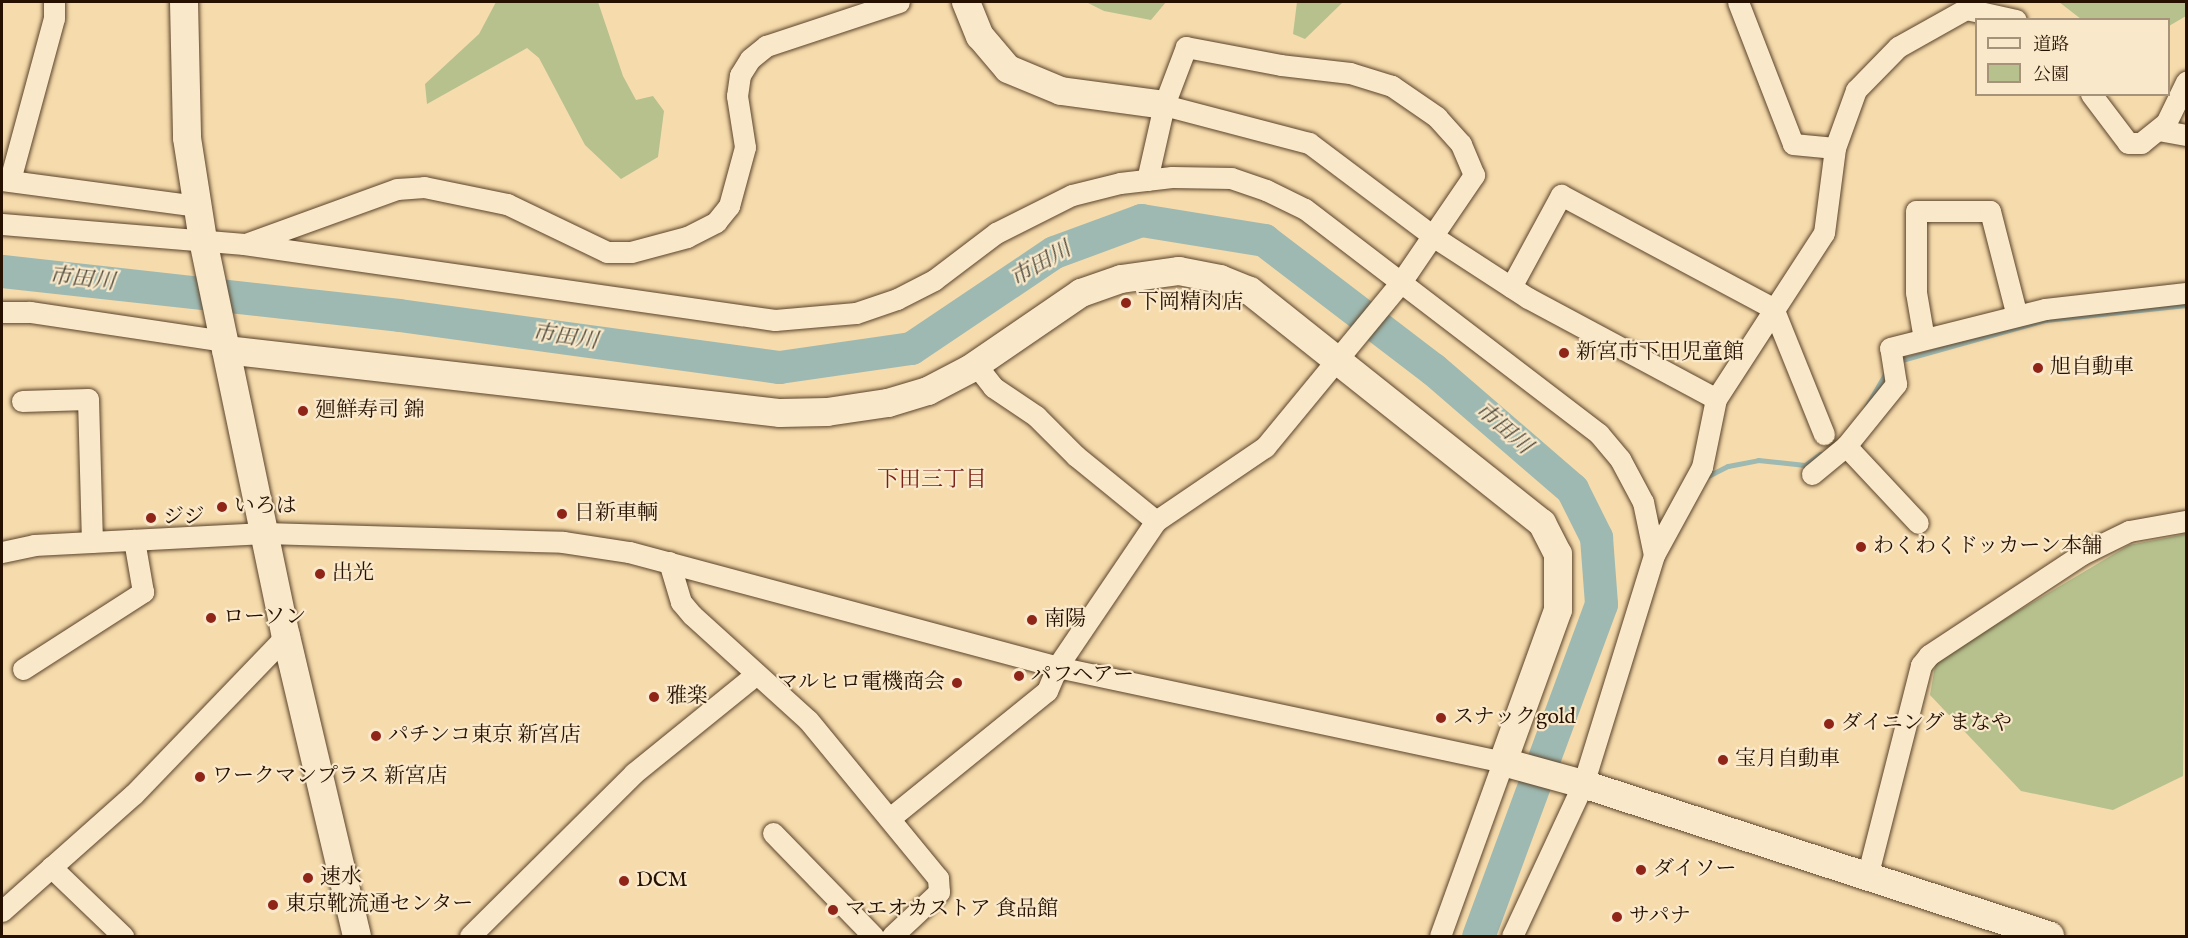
<!DOCTYPE html>
<html>
<head>
<meta charset="utf-8">
<style>
	body { margin:0 }
	#map { position:relative; width:2188px; height:938px; overflow:hidden; background:#f6dbac; font-family:"IM FELL English","Noto Serif JP",serif }
	div>[style] { position:absolute }
	.green>* { inset:0; background:#b6c18e }
	.stream>* { height:5px; margin:-2.5px; padding:0 2.5px; transform-origin:2.5px; border-radius:2.5px; background:#9eb9b1 }
	.river>* { height:33px; margin:-16.5px; padding:0 16.5px; transform-origin:16.5px; border-radius:16.5px; background:#9eb9b1 }
	.roads { filter:drop-shadow(0 0 2px #5a432b) drop-shadow(0 0 2px #5a432b) }
	.street>* { height:21px; margin:-10.5px; padding:0 10.5px; transform-origin:10.5px; border-radius:10.5px; background:#f9e8c9 }
	.secondary>* { height:28px; margin:-14px; padding:0 14px; transform-origin:14px; border-radius:14px; background:#f9e8c9 }
	.dots>* { width:16px; height:16px; translate:-50% -50%; box-sizing:border-box; border:3px solid #f9e8c9; border-radius:50% }
	span { translate:-50% -50%; white-space:nowrap; text-align:center; line-height:1.15; -webkit-text-stroke:4.5px #f9e8c9; paint-order:stroke }
	.poi-label { font-size:21px; color:#261000 }
	.left { translate:0 -50%; text-align:left }
	.right { translate:-100% -50%; text-align:right }
	.water-label { font-size:22px; color:#504b3e; font-style:italic }
	.neighbourhood-label { font-size:22px; color:#7a1f14 }
	.frame { position:absolute; inset:0; border:3px solid #261000; pointer-events:none }
	.legend { position:absolute; left:1975px; top:18px; width:195px; height:78px; box-sizing:border-box; background:#f9e8c9; border:2px solid #a59279; margin:0; padding:8px 10px; list-style:none; font-size:18px; color:#261000 }
	.legend li { display:flex; align-items:center; gap:12px; height:30px }
	.legend b { width:30px; border:2px solid #a59279 }
</style>
</head>
<body>
<div id="map">
	<div class="green">
		<i style="clip-path:polygon(496px 2px,598px 2px,623px 76px,636px 100px,653px 96px,664px 111px,658px 157px,621px 179px,585px 145px,539px 58px,527px 48px,427px 104px,425px 84px,479px 34px)"></i>
		<i style="clip-path:polygon(1086px 2px,1166px 2px,1151px 20px,1104px 11px)"></i>
		<i style="clip-path:polygon(1297px 2px,1343px 2px,1305px 39px,1293px 34px)"></i>
		<i style="clip-path:polygon(2059px 2px,2186px 2px,2186px 16px,2169px 26px,2168px 20px,2081px 19px)"></i>
		<i style="clip-path:polygon(2186px 534px,2183px 776px,2113px 810px,2021px 791px,1930px 695px,1936px 660px,2129px 545px)"></i>
	</div>
	<div class="stream">
		<i style="left:1898px;top:361px;width:153px;rotate:-15.6deg"></i>
		<i style="left:2045px;top:320px;width:142px;rotate:-6.1deg"></i>
		<i style="left:1866px;top:407px;width:44px;rotate:-59.9deg"></i>
		<i style="left:1708px;top:476px;width:22px;rotate:-27deg"></i>
		<i style="left:1728px;top:466px;width:31px;rotate:-11deg"></i>
		<i style="left:1758px;top:460px;width:47px;rotate:6.1deg"></i>
		<i style="left:1805px;top:465px;width:19px;rotate:-36deg"></i>
	</div>
	<div class="river">
		<i style="left:2px;top:271px;width:399px;rotate:6.3deg"></i>
		<i style="left:399px;top:315px;width:384px;rotate:7.8deg"></i>
		<i style="left:779px;top:367px;width:133px;rotate:-8.2deg"></i>
		<i style="left:911px;top:348px;width:172px;rotate:-33.9deg"></i>
		<i style="left:1054px;top:252px;width:93px;rotate:-20.2deg"></i>
		<i style="left:1141px;top:220px;width:125px;rotate:9.2deg"></i>
		<i style="left:1264px;top:240px;width:213px;rotate:37.4deg"></i>
		<i style="left:1433px;top:369px;width:184px;rotate:40.8deg"></i>
		<i style="left:1572px;top:489px;width:54px;rotate:63.4deg"></i>
		<i style="left:1596px;top:537px;width:67px;rotate:85.7deg"></i>
		<i style="left:1601px;top:604px;width:354px;rotate:110.3deg"></i>
	</div>
	<div class="roads">
		<div class="street">
			<i style="left:1738px;top:2px;width:152px;rotate:68.8deg"></i>
			<i style="left:1793px;top:144px;width:42px;rotate:5.4deg"></i>
			<i style="left:2091px;top:94px;width:61px;rotate:52.9deg"></i>
			<i style="left:2128px;top:143px;width:13px"></i>
			<i style="left:2141px;top:143px;width:32px;rotate:-39deg"></i>
			<i style="left:2166px;top:123px;width:46px;rotate:-64deg"></i>
			<i style="left:1164px;top:105px;width:150px;rotate:14.7deg"></i>
			<i style="left:1309px;top:143px;width:156px;rotate:36.9deg"></i>
			<i style="left:1434px;top:237px;width:112px;rotate:33deg"></i>
			<i style="left:1528px;top:298px;width:213px;rotate:28.2deg"></i>
			<i style="left:2158px;top:130px;width:28px;rotate:10deg"></i>
			<i style="left:2px;top:180px;width:198px;rotate:7.6deg"></i>
			<i style="left:10px;top:180px;width:168px;rotate:-74.8deg"></i>
			<i style="left:54px;top:18px;width:16px;rotate:-90deg"></i>
			<i style="left:2px;top:224px;width:243px;rotate:4.7deg"></i>
			<i style="left:244px;top:244px;width:536px;rotate:8.15deg"></i>
			<i style="left:775px;top:320px;width:81px;rotate:-4.9deg"></i>
			<i style="left:856px;top:313px;width:43px;rotate:-18.9deg"></i>
			<i style="left:897px;top:299px;width:42px;rotate:-27.2deg"></i>
			<i style="left:934px;top:280px;width:78px;rotate:-37.2deg"></i>
			<i style="left:996px;top:233px;width:85px;rotate:-26.6deg"></i>
			<i style="left:1072px;top:195px;width:49px;rotate:-14deg"></i>
			<i style="left:1120px;top:183px;width:52px;rotate:-6.6deg"></i>
			<i style="left:1172px;top:177px;width:59px;rotate:1deg"></i>
			<i style="left:1231px;top:178px;width:37px;rotate:19deg"></i>
			<i style="left:1266px;top:190px;width:43px;rotate:26deg"></i>
			<i style="left:1305px;top:209px;width:370px;rotate:37.4deg"></i>
			<i style="left:1599px;top:434px;width:33px;rotate:50deg"></i>
			<i style="left:1620px;top:459px;width:49px;rotate:61.9deg"></i>
			<i style="left:1643px;top:502px;width:54px;rotate:78.3deg"></i>
			<i style="left:1654px;top:555px;width:240px;rotate:107.2deg"></i>
			<i style="left:1583px;top:784px;width:168px;rotate:115deg"></i>
			<i style="left:248px;top:243px;width:158px;rotate:-19.9deg"></i>
			<i style="left:397px;top:189px;width:27px;rotate:-4deg"></i>
			<i style="left:424px;top:187px;width:85px;rotate:11.6deg"></i>
			<i style="left:507px;top:204px;width:111px;rotate:25.6deg"></i>
			<i style="left:607px;top:252px;width:24px"></i>
			<i style="left:631px;top:252px;width:58px;rotate:-15deg"></i>
			<i style="left:687px;top:237px;width:33px;rotate:-27deg"></i>
			<i style="left:716px;top:222px;width:21px;rotate:-51deg"></i>
			<i style="left:729px;top:206px;width:61px;rotate:-74.8deg"></i>
			<i style="left:745px;top:147px;width:52px;rotate:-98.9deg"></i>
			<i style="left:737px;top:96px;width:21px;rotate:-82deg"></i>
			<i style="left:740px;top:75px;width:19px;rotate:-58deg"></i>
			<i style="left:750px;top:59px;width:21px;rotate:-39deg"></i>
			<i style="left:766px;top:46px;width:140px;rotate:-18.3deg"></i>
			<i style="left:1511px;top:287px;width:105px;rotate:-61.5deg"></i>
			<i style="left:1561px;top:195px;width:240px;rotate:28.1deg"></i>
			<i style="left:1773px;top:308px;width:136px;rotate:68deg"></i>
			<i style="left:2px;top:312px;width:28px"></i>
			<i style="left:30px;top:312px;width:197px;rotate:8.5deg"></i>
			<i style="left:1924px;top:339px;width:48px;rotate:-99.7deg"></i>
			<i style="left:1916px;top:292px;width:81px;rotate:-90deg"></i>
			<i style="left:1916px;top:211px;width:74px"></i>
			<i style="left:1990px;top:211px;width:108px;rotate:75.6deg"></i>
			<i style="left:976px;top:365px;width:28px;rotate:52deg"></i>
			<i style="left:993px;top:387px;width:52px;rotate:34deg"></i>
			<i style="left:1036px;top:416px;width:57px;rotate:45deg"></i>
			<i style="left:1076px;top:456px;width:103px;rotate:39.1deg"></i>
			<i style="left:22px;top:401px;width:66px;rotate:-1.7deg"></i>
			<i style="left:88px;top:399px;width:143px;rotate:88.4deg"></i>
			<i style="left:1846px;top:446px;width:105px;rotate:46.9deg"></i>
			<i style="left:1812px;top:474px;width:44px;rotate:-39.5deg"></i>
			<i style="left:1846px;top:446px;width:80px;rotate:-51.1deg"></i>
			<i style="left:1896px;top:384px;width:36px;rotate:-99deg"></i>
			<i style="left:1890px;top:348px;width:160px;rotate:-14.1deg"></i>
			<i style="left:2045px;top:309px;width:142px;rotate:-6.5deg"></i>
			<i style="left:2px;top:552px;width:33px;rotate:-12deg"></i>
			<i style="left:34px;top:545px;width:231px;rotate:-3deg"></i>
			<i style="left:265px;top:533px;width:298px;rotate:1.7deg"></i>
			<i style="left:563px;top:542px;width:67px;rotate:8.6deg"></i>
			<i style="left:629px;top:552px;width:443px;rotate:15deg"></i>
			<i style="left:1057px;top:667px;width:456px;rotate:12deg"></i>
			<i style="left:1503px;top:762px;width:185px;rotate:109.9deg"></i>
			<i style="left:1654px;top:555px;width:100px;rotate:-61.4deg"></i>
			<i style="left:1702px;top:467px;width:69px;rotate:-78.4deg"></i>
			<i style="left:1716px;top:399px;width:198px;rotate:-57deg"></i>
			<i style="left:1824px;top:233px;width:86px;rotate:-82.6deg"></i>
			<i style="left:1835px;top:148px;width:62px;rotate:-70.1deg"></i>
			<i style="left:1856px;top:90px;width:60px;rotate:-45.7deg"></i>
			<i style="left:1898px;top:47px;width:78px;rotate:-29.2deg"></i>
			<i style="left:1966px;top:9px;width:51px;rotate:12.4deg"></i>
			<i style="left:669px;top:562px;width:42px;rotate:73.3deg"></i>
			<i style="left:681px;top:602px;width:17px;rotate:50deg"></i>
			<i style="left:692px;top:615px;width:156px;rotate:42.2deg"></i>
			<i style="left:808px;top:720px;width:205px;rotate:50.6deg"></i>
			<i style="left:938px;top:878px;width:14px;rotate:86deg"></i>
			<i style="left:939px;top:892px;width:64px;rotate:136.9deg"></i>
			<i style="left:23px;top:669px;width:143px;rotate:-32.7deg"></i>
			<i style="left:143px;top:592px;width:53px;rotate:-99.8deg"></i>
			<i style="left:890px;top:818px;width:202px;rotate:-39deg"></i>
			<i style="left:1047px;top:691px;width:26px;rotate:-67deg"></i>
			<i style="left:1057px;top:667px;width:176px;rotate:-55.9deg"></i>
			<i style="left:1156px;top:521px;width:132px;rotate:-34.2deg"></i>
			<i style="left:1265px;top:447px;width:214px;rotate:-50.5deg"></i>
			<i style="left:1401px;top:282px;width:130px;rotate:-55.7deg"></i>
			<i style="left:1474px;top:175px;width:34px;rotate:-113deg"></i>
			<i style="left:1461px;top:144px;width:36px;rotate:-132deg"></i>
			<i style="left:1437px;top:117px;width:55px;rotate:-145.4deg"></i>
			<i style="left:1392px;top:86px;width:44px;rotate:-162.8deg"></i>
			<i style="left:1350px;top:73px;width:69px;rotate:-173.4deg"></i>
			<i style="left:1281px;top:65px;width:97px;rotate:-169.3deg"></i>
			<i style="left:1186px;top:47px;width:62px;rotate:110.8deg"></i>
			<i style="left:1164px;top:105px;width:77px;rotate:102.8deg"></i>
			<i style="left:773px;top:833px;width:144px;rotate:45.8deg"></i>
			<i style="left:51px;top:867px;width:100px;rotate:43.8deg"></i>
			<i style="left:1867px;top:877px;width:219px;rotate:-75.7deg"></i>
			<i style="left:1921px;top:665px;width:13px;rotate:-51deg"></i>
			<i style="left:1929px;top:655px;width:183px;rotate:-33.4deg"></i>
			<i style="left:2082px;top:554px;width:52px;rotate:-26.1deg"></i>
			<i style="left:2129px;top:531px;width:58px;rotate:-10deg"></i>
			<i style="left:2px;top:911px;width:176px;rotate:-41.6deg"></i>
			<i style="left:134px;top:794px;width:219px;rotate:-46.1deg"></i>
			<i style="left:470px;top:936px;width:231px;rotate:-44.8deg"></i>
			<i style="left:634px;top:773px;width:156px;rotate:-39deg"></i>
		</div>
		<div class="secondary">
			<i style="left:184px;top:2px;width:136px;rotate:88.7deg"></i>
			<i style="left:187px;top:138px;width:103px;rotate:81.1deg"></i>
			<i style="left:203px;top:240px;width:405px;rotate:78.2deg"></i>
			<i style="left:286px;top:636px;width:308px;rotate:76.7deg"></i>
			<i style="left:966px;top:2px;width:37px;rotate:68deg"></i>
			<i style="left:980px;top:36px;width:43px;rotate:49.7deg"></i>
			<i style="left:1008px;top:69px;width:57px;rotate:22.5deg"></i>
			<i style="left:1061px;top:91px;width:104px;rotate:7.7deg"></i>
			<i style="left:226px;top:350px;width:558px;rotate:6.49deg"></i>
			<i style="left:780px;top:413px;width:47px;rotate:-1.2deg"></i>
			<i style="left:827px;top:412px;width:62px;rotate:-8.4deg"></i>
			<i style="left:888px;top:403px;width:42px;rotate:-16.7deg"></i>
			<i style="left:928px;top:391px;width:47px;rotate:-27.6deg"></i>
			<i style="left:970px;top:369px;width:135px;rotate:-34.4deg"></i>
			<i style="left:1081px;top:293px;width:42px;rotate:-19.3deg"></i>
			<i style="left:1121px;top:279px;width:59px;rotate:-7.9deg"></i>
			<i style="left:1179px;top:271px;width:42px;rotate:11deg"></i>
			<i style="left:1220px;top:279px;width:32px;rotate:22deg"></i>
			<i style="left:1250px;top:291px;width:373px;rotate:38.5deg"></i>
			<i style="left:1542px;top:523px;width:35px;rotate:63deg"></i>
			<i style="left:1558px;top:554px;width:56px;rotate:90deg"></i>
			<i style="left:1558px;top:610px;width:162px;rotate:109.9deg"></i>
			<i style="left:1503px;top:762px;width:83px;rotate:15.4deg"></i>
			<i style="left:1583px;top:784px;width:491px;rotate:18deg"></i>
		</div>
	</div>
	<div class="dots">
		<i style="left:1126px;top:303px;background:#8f2418"></i>
		<i style="left:1564px;top:353px;background:#8f2418"></i>
		<i style="left:2038px;top:368px;background:#8f2418"></i>
		<i style="left:303px;top:411px;background:#8f2418"></i>
		<i style="left:222px;top:507px;background:#8f2418"></i>
		<i style="left:562px;top:514px;background:#8f2418"></i>
		<i style="left:151px;top:518px;background:#8f2418"></i>
		<i style="left:1861px;top:547px;background:#8f2418"></i>
		<i style="left:320px;top:574px;background:#8f2418"></i>
		<i style="left:211px;top:618px;background:#8f2418"></i>
		<i style="left:1032px;top:620px;background:#8f2418"></i>
		<i style="left:1019px;top:676px;background:#8f2418"></i>
		<i style="left:957px;top:683px;background:#8f2418"></i>
		<i style="left:654px;top:697px;background:#8f2418"></i>
		<i style="left:1441px;top:718px;background:#8f2418"></i>
		<i style="left:1829px;top:724px;background:#8f2418"></i>
		<i style="left:376px;top:736px;background:#8f2418"></i>
		<i style="left:1723px;top:760px;background:#8f2418"></i>
		<i style="left:200px;top:777px;background:#8f2418"></i>
		<i style="left:1641px;top:870px;background:#8f2418"></i>
		<i style="left:308px;top:878px;background:#8f2418"></i>
		<i style="left:624px;top:881px;background:#8f2418"></i>
		<i style="left:273px;top:905px;background:#8f2418"></i>
		<i style="left:833px;top:910px;background:#8f2418"></i>
		<i style="left:1617px;top:917px;background:#8f2418"></i>
	</div>
	<div class="poi-label">
		<span class="left" style="left:1138px;top:303px">下岡精肉店</span>
		<span class="left" style="left:1576px;top:353px">新宮市下田児童館</span>
		<span class="left" style="left:2050px;top:368px">旭自動車</span>
		<span class="left" style="left:315px;top:411px">廻鮮寿司 錦</span>
		<span class="left" style="left:234px;top:507px">いろは</span>
		<span class="left" style="left:574px;top:514px">日新車輌</span>
		<span class="left" style="left:163px;top:518px">ジジ</span>
		<span class="left" style="left:1873px;top:547px">わくわくドッカーン本舗</span>
		<span class="left" style="left:332px;top:574px">出光</span>
		<span class="left" style="left:223px;top:618px">ローソン</span>
		<span class="left" style="left:1044px;top:620px">南陽</span>
		<span class="left" style="left:1031px;top:676px">パフヘアー</span>
		<span class="right" style="left:945px;top:683px">マルヒロ電機商会</span>
		<span class="left" style="left:666px;top:697px">雅楽</span>
		<span class="left" style="left:1453px;top:718px">スナックgold</span>
		<span class="left" style="left:1841px;top:724px">ダイニング まなや</span>
		<span class="left" style="left:388px;top:736px">パチンコ東京 新宮店</span>
		<span class="left" style="left:1735px;top:760px">宝月自動車</span>
		<span class="left" style="left:212px;top:777px">ワークマンプラス 新宮店</span>
		<span class="left" style="left:1653px;top:870px">ダイソー</span>
		<span class="left" style="left:320px;top:878px">速水</span>
		<span class="left" style="left:636px;top:881px">DCM</span>
		<span class="left" style="left:285px;top:905px">東京靴流通センター</span>
		<span class="left" style="left:845px;top:910px">マエオカストア 食品館</span>
		<span class="left" style="left:1629px;top:917px">サパナ</span>
	</div>
	<div class="water-label">
		<span style="left:1041px;top:265px;rotate:-30deg">市田川</span>
		<span style="left:82px;top:280px;rotate:6deg">市田川</span>
		<span style="left:565px;top:338px;rotate:8deg">市田川</span>
		<span style="left:1503px;top:429px;rotate:41deg">市田川</span>
	</div>
	<div class="neighbourhood-label">
		<span style="left:932px;top:481px">下田三丁目</span>
	</div>
	<div class="frame"></div>
	<ul class="legend">
	<li><b style="height:8px;background:#f9e8c9"></b>道路</li>
	<li><b style="height:16px;background:#b6c18e"></b>公園</li>
	</ul>
</div>
</body>
</html>
